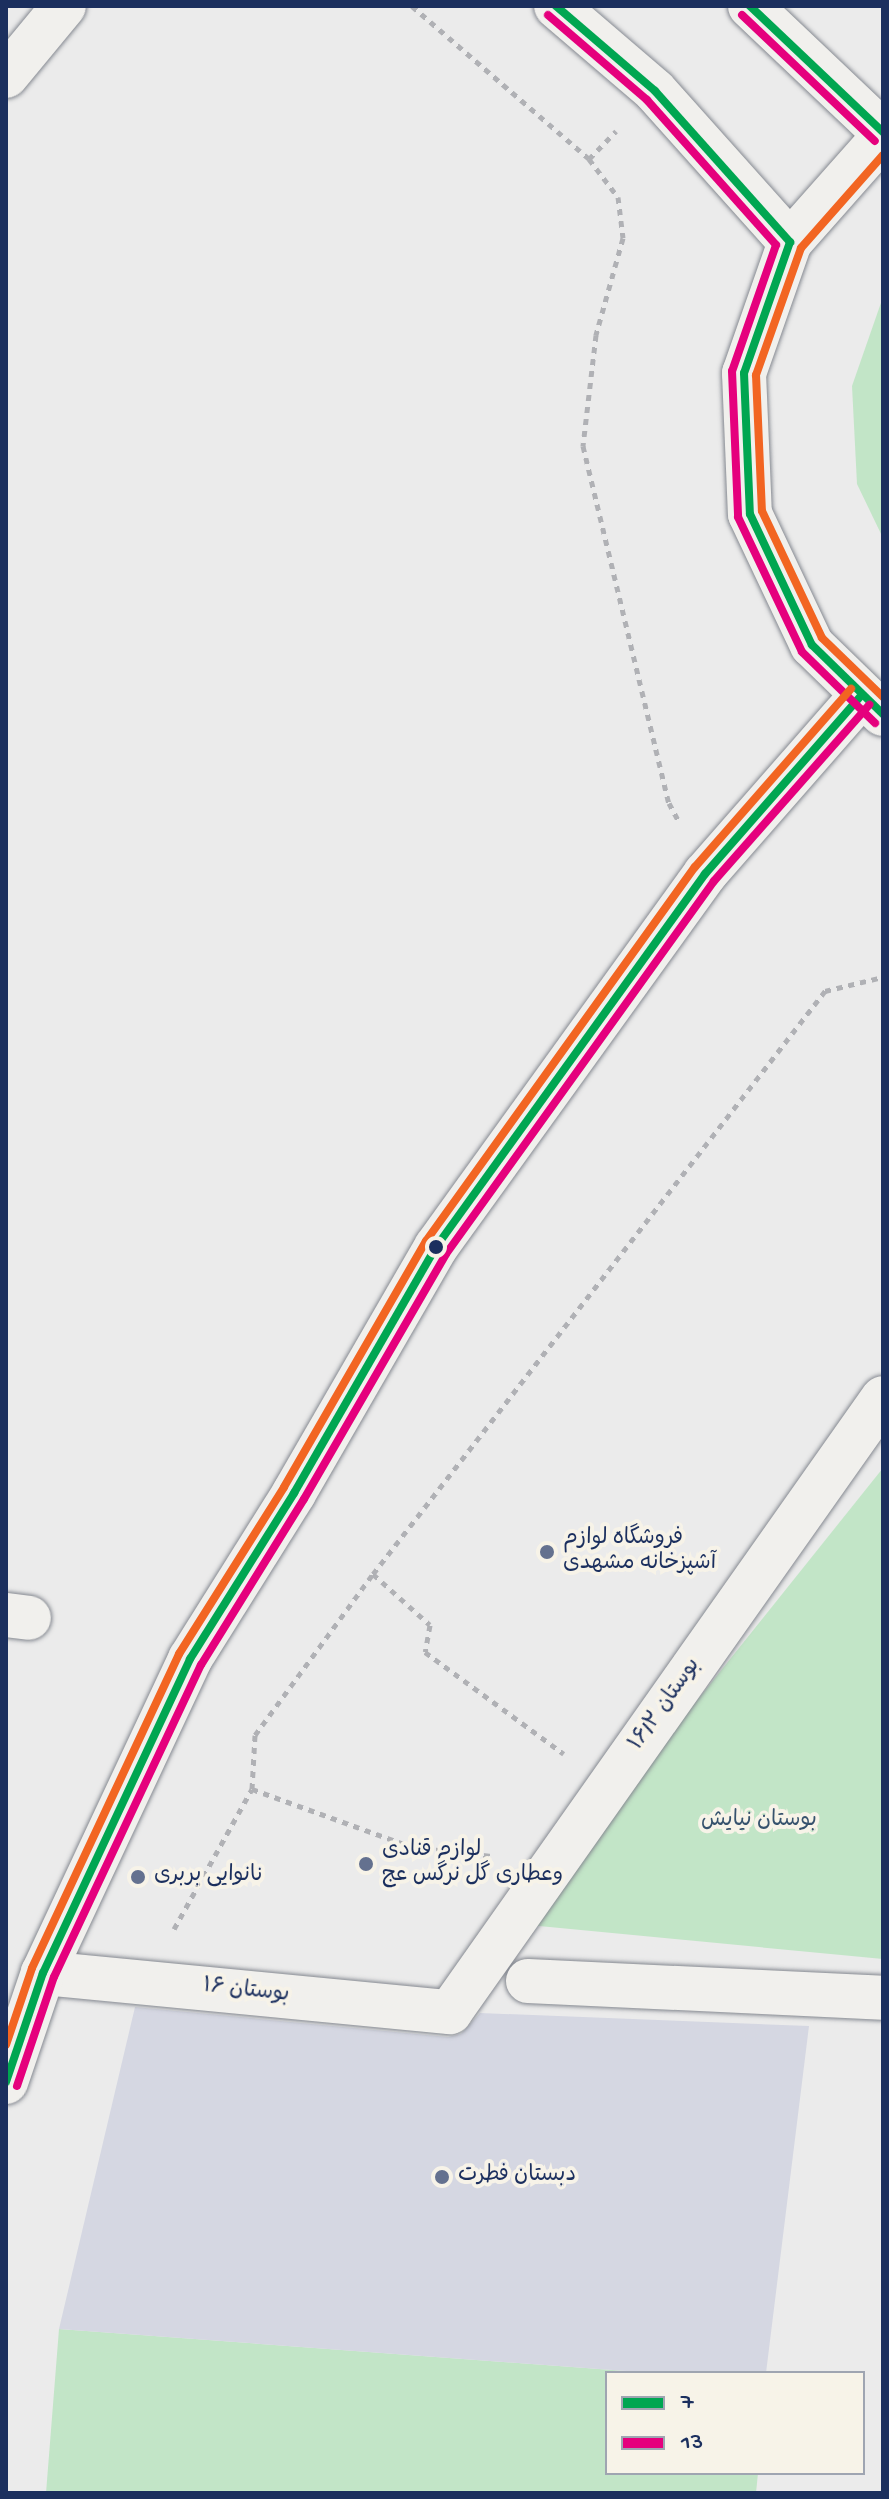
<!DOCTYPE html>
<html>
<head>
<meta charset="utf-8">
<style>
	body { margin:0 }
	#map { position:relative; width:889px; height:2499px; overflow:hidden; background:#ebebeb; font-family:"Gochi Hand","Playpen Sans Arabic",sans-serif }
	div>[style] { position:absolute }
	.green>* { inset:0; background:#c2e5c7 }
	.building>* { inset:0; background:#d5d7e2 }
	.path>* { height:5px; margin-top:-2.5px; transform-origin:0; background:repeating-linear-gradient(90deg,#b0b1b5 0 6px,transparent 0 12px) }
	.roads { filter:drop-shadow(0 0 2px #858991) drop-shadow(0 0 2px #858991) }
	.minor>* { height:44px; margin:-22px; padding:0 22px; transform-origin:22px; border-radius:22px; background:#f1f0ed }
	.bus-1>* { height:8px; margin:-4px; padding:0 4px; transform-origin:4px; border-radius:4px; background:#00a651 }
	.bus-2>* { height:8px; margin:-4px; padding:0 4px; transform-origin:4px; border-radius:4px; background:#e5007d }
	.bus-3>* { height:8px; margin:-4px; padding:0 4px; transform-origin:4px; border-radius:4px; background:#f26522 }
	.dots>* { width:22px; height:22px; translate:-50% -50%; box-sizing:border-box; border:4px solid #f7f3e8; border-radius:50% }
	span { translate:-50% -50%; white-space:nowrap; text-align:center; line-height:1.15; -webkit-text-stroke:8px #f7f3e8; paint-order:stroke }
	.poi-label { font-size:22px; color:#1b2f5e }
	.left { translate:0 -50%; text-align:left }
	.street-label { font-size:22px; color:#1b2f5e }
	.park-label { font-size:22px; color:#36526d }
	.frame { position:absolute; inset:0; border:8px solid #1b2f5e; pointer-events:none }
	.legend { position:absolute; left:605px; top:2371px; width:260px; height:104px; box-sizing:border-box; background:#f7f3e8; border:2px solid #9fa5b1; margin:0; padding:10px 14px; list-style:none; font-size:24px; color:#1b2f5e }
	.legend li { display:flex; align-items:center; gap:16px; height:40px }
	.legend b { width:40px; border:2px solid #9fa5b1 }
</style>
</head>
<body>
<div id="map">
	<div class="green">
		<i style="clip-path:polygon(883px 297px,883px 538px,857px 484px,852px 386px)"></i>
		<i style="clip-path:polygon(883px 1468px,883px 1959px,518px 1924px)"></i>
		<i style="clip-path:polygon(59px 2329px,653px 2373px,607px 2373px,607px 2473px,758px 2473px,756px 2493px,46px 2493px)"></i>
	</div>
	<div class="building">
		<i style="clip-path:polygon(135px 2007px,448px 2037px,461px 2034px,480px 2013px,809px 2026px,766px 2373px,653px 2373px,59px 2329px)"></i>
	</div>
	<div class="path">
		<i style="left:412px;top:6px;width:234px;rotate:40.8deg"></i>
		<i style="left:589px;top:159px;width:48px;rotate:52.7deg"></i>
		<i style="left:618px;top:197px;width:41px;rotate:83deg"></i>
		<i style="left:623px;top:238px;width:101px;rotate:105.6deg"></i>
		<i style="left:596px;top:335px;width:112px;rotate:96.7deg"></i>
		<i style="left:583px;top:446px;width:367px;rotate:76.5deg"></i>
		<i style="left:669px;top:803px;width:19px;rotate:62deg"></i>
		<i style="left:589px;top:159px;width:39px;rotate:-46deg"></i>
		<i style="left:373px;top:1574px;width:738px;rotate:-52.21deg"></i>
		<i style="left:825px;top:991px;width:60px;rotate:-13.6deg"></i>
		<i style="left:252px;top:1789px;width:54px;rotate:-86.8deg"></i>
		<i style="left:255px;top:1735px;width:200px;rotate:-53.8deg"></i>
		<i style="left:373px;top:1574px;width:76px;rotate:41.8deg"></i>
		<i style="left:430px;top:1625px;width:27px;rotate:100deg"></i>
		<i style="left:425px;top:1652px;width:172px;rotate:36.3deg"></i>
		<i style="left:174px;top:1929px;width:160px;rotate:-60.9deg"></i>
		<i style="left:252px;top:1789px;width:170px;rotate:19.9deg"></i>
		<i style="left:412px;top:1847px;width:80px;rotate:6.5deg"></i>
	</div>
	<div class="roads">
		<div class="minor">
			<i style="left:556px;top:6px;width:130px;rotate:40.6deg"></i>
			<i style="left:655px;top:91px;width:203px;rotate:48.2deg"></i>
			<i style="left:750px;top:6px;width:183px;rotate:43.5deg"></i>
			<i style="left:6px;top:76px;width:91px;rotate:-50.4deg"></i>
			<i style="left:883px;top:137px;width:140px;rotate:131.5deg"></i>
			<i style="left:790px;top:242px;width:139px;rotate:109.3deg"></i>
			<i style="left:744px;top:373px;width:141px;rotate:87.6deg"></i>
			<i style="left:750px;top:514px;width:145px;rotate:64.7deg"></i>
			<i style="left:812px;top:645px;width:99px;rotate:44.2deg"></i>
			<i style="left:6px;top:1615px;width:23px;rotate:7deg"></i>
			<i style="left:43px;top:1973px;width:409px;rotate:5.5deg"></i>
			<i style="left:450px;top:2012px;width:751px;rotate:-54.81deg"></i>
			<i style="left:528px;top:1981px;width:355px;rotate:2.7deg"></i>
			<i style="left:6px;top:2082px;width:115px;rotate:-71.3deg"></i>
			<i style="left:43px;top:1973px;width:347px;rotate:-64.9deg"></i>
			<i style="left:190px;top:1659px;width:196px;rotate:-57.9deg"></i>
			<i style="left:294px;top:1493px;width:284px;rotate:-60deg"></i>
			<i style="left:436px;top:1247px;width:460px;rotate:-54.2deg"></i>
			<i style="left:705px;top:874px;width:235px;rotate:-48.8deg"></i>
		</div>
	</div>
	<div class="bus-1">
		<i style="left:556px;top:6px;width:130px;rotate:40.6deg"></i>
		<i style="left:655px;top:91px;width:203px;rotate:48.2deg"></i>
		<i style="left:790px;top:242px;width:139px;rotate:109.3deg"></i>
		<i style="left:744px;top:373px;width:141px;rotate:87.6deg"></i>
		<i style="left:750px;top:514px;width:145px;rotate:64.7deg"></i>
		<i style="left:812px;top:645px;width:99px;rotate:44.2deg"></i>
		<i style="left:750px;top:6px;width:183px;rotate:43.5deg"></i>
		<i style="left:6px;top:2082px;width:115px;rotate:-71.3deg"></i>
		<i style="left:43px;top:1973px;width:347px;rotate:-64.9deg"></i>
		<i style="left:190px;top:1659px;width:196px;rotate:-57.9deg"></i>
		<i style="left:294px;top:1493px;width:284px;rotate:-60deg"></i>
		<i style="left:436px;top:1247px;width:460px;rotate:-54.2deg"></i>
		<i style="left:705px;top:874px;width:235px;rotate:-48.8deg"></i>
	</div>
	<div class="bus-2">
		<i style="left:548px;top:15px;width:130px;rotate:40.6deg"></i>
		<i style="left:647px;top:100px;width:194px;rotate:48.3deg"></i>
		<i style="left:776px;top:245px;width:133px;rotate:109.2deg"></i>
		<i style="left:732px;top:371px;width:146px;rotate:87.6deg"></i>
		<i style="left:738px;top:517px;width:149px;rotate:64.6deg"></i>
		<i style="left:802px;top:652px;width:102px;rotate:44.2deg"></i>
		<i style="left:742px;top:15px;width:183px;rotate:43.5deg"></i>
		<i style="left:17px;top:2086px;width:115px;rotate:-71.3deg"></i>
		<i style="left:54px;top:1977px;width:345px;rotate:-64.8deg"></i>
		<i style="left:201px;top:1665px;width:195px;rotate:-58.2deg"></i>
		<i style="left:304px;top:1499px;width:283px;rotate:-59.9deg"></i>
		<i style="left:446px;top:1254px;width:459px;rotate:-54.3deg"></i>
		<i style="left:714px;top:881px;width:235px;rotate:-48.6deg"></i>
	</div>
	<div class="bus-3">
		<i style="left:883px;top:155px;width:124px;rotate:131.4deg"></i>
		<i style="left:801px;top:248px;width:135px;rotate:109.5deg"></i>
		<i style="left:756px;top:375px;width:136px;rotate:87.5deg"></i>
		<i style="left:762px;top:511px;width:140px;rotate:64.7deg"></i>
		<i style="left:822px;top:638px;width:85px;rotate:44deg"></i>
		<i style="left:6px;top:2045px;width:81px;rotate:-71.3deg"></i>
		<i style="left:32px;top:1968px;width:347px;rotate:-64.9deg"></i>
		<i style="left:179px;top:1654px;width:197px;rotate:-57.8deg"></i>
		<i style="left:284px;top:1487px;width:284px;rotate:-60deg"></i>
		<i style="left:426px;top:1241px;width:461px;rotate:-54.3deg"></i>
		<i style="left:695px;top:867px;width:237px;rotate:-48.8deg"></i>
	</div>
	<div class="dots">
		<i style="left:436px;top:1247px;background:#1b2f5e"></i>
		<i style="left:547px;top:1552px;background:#64718f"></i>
		<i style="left:366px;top:1864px;background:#64718f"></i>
		<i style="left:138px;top:1877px;background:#64718f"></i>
		<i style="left:442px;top:2177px;background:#64718f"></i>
	</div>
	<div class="poi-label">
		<span class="left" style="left:563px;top:1552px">فروشگاه لوازم<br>آشپزخانه مشهدی</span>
		<span class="left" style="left:382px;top:1864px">لوازم قنادی<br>وعطاری گل نرگس عج</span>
		<span class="left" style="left:154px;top:1877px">نانوایی بربری</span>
		<span class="left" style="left:458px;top:2177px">دبستان فطرت</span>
	</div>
	<div class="street-label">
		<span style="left:666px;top:1705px;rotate:-55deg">بوستان ۱۶/۲</span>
		<span style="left:246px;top:1992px;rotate:6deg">بوستان ۱۶</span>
	</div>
	<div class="park-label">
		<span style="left:759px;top:1822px">بوستان نیایش</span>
	</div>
	<div class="frame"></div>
	<ul class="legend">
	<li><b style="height:10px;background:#00a651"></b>7</li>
	<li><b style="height:10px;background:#e5007d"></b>13</li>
	</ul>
</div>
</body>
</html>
